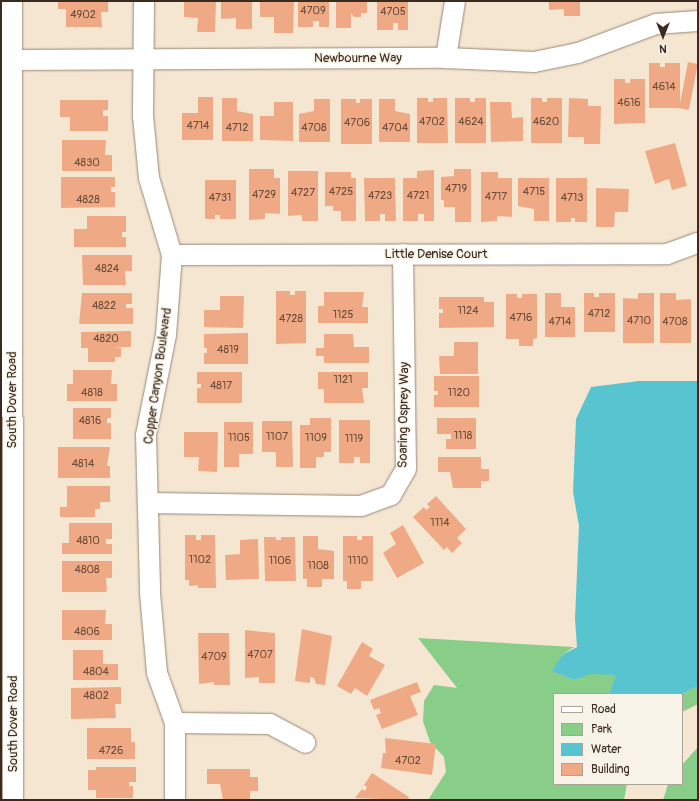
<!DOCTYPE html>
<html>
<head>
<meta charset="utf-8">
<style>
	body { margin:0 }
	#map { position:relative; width:699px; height:801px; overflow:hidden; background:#f5e6d2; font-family:Pangolin,sans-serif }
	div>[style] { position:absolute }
	.green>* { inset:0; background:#89ce88 }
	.water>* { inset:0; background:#57c4d0 }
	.building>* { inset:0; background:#efaa85; transform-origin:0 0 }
	.roads { filter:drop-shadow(0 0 1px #988878) drop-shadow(0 0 1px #988878) }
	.minor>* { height:20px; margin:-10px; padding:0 10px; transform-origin:10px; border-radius:10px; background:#fff }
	span { translate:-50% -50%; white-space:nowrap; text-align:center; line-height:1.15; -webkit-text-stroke:3px #f7f3e8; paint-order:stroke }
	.number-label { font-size:11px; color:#684a38 }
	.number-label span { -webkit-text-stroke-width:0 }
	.street-label { font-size:13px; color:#3b2a1e }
	.frame { position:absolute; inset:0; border:2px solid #3b2a1e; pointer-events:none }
	.legend { position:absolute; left:553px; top:693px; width:130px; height:92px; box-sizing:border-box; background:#f7f3e8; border:1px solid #aca397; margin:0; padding:5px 7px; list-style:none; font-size:12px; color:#3b2a1e }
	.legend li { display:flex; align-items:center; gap:8px; height:20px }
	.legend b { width:20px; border:1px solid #aca397 }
	.north { position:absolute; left:643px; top:16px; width:40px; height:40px; -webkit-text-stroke:3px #f7f3e8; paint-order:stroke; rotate:180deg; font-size:11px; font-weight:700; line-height:16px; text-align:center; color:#3b2a1e }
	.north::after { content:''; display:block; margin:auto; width:14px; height:18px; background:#3b2a1e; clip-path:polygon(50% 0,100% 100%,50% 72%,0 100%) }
</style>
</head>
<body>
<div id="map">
	<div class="green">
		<i style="clip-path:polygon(418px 638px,574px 647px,562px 655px,553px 671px,574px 680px,591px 673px,617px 675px,609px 694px,554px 694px,554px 784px,627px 784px,624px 800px,428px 800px,446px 772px,444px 757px,430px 742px,423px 721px,424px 701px,434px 685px,457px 688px)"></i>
		<i style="clip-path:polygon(698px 686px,698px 704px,682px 712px,682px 694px)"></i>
		<i style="clip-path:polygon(698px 747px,698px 800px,663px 800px,668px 784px,682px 784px,682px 765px)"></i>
	</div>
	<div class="water">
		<i style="clip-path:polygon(639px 381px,698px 381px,698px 686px,682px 694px,609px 694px,616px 675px,591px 674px,574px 680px,552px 671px,562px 655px,577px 647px,575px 619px,579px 526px,573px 492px,576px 419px,591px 387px)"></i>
	</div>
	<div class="building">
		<i style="clip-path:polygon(58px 1px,108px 1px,108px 12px,101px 12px,102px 27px,66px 27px,66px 9px,58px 9px)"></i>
		<i style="clip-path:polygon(184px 1px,216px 1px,215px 32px,197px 32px,198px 18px,184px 17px)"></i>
		<i style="clip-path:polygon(221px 1px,252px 1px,252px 29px,236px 29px,236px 18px,221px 19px)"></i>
		<i style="clip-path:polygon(260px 1px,294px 1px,293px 33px,274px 33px,274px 17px,260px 17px)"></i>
		<i style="clip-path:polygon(298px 1px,329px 1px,329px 27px,319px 27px,319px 21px,313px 21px,313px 27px,298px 27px)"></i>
		<i style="clip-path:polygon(336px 1px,367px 1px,367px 13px,361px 13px,361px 17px,354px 17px,351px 13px,351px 28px,336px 28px)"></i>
		<i style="clip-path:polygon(377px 1px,408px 1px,408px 30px,398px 30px,398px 23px,393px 23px,393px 30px,377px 30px)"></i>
		<i style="clip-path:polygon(549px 1px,580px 1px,580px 16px,564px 16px,564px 9px,549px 10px)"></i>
		<i style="left:688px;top:62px;width:10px;height:47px;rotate:11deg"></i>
		<i style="clip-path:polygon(649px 63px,660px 63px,660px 67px,665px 67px,665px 63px,680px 63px,680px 108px,649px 108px)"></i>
		<i style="clip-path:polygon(614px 79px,625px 79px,625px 83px,630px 83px,630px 79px,645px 79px,645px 123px,614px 124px)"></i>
		<i style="clip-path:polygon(198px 97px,213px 97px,213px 140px,182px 140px,182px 113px,198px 113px)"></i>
		<i style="clip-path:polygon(222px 98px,237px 98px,237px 111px,253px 114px,253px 141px,222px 141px)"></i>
		<i style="clip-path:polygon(417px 98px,428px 98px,428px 102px,433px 102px,433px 98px,447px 98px,448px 143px,417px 143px)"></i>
		<i style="clip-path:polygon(455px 98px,470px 98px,470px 102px,475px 102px,475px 98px,486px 98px,486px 143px,455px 143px)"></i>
		<i style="clip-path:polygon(531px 98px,542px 98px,542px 102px,547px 102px,547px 98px,562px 98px,562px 143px,531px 143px)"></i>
		<i style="clip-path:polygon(569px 98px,588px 99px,588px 106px,601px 106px,600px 144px,584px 144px,584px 137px,568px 137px)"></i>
		<i style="clip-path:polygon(314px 99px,330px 99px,330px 142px,299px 142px,299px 114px,314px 111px)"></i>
		<i style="clip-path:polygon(341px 99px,356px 99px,356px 103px,360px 103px,360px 99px,372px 99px,372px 144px,341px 144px)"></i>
		<i style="clip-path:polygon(379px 99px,395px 99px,395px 111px,410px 114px,410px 142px,379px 142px)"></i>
		<i style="clip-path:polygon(60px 100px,108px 100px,108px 110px,103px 110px,103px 116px,108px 116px,108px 131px,70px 131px,70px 117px,60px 117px)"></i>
		<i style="clip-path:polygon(274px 102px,293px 102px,293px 141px,260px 140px,260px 116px,274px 116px)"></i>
		<i style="clip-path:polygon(490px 102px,511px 102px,512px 118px,523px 117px,523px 141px,491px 142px)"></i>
		<i style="clip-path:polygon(62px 140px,106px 140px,105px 155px,112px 155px,112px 171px,62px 171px)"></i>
		<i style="clip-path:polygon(675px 143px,687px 186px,672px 190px,669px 179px,655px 184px,645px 151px)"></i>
		<i style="clip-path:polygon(249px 169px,274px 169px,274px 178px,280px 178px,280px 214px,265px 213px,265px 219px,249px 220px)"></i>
		<i style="clip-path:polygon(454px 169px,471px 169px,471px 222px,455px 222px,455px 207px,444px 207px,444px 200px,441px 200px,441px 177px,454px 176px)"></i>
		<i style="clip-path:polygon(434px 170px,434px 221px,424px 221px,424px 214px,418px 214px,418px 221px,403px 221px,403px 178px,417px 178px,417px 171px)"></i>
		<i style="clip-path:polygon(288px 171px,318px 171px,318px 221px,302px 221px,302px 215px,288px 216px)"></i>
		<i style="clip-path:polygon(325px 172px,351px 172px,351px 178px,356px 178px,356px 221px,341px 221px,341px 211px,333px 211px,333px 206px,325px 206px)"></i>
		<i style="clip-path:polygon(481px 172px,498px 172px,498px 178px,512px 178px,512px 217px,497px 216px,497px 221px,481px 222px)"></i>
		<i style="clip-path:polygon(61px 177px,115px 177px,115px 187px,111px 187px,111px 192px,115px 192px,115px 207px,61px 208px)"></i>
		<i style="clip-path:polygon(364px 178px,395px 178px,396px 221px,385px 221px,385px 214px,380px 214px,380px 221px,365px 221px)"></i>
		<i style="clip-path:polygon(518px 178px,549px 178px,549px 221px,534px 221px,534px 209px,518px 206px)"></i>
		<i style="clip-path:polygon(556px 178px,587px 178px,587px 222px,575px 222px,575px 218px,571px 218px,571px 222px,556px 222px)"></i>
		<i style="clip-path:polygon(205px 180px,236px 180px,236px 219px,220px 219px,220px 215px,215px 215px,215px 219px,205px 219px)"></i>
		<i style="clip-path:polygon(596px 188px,629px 189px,628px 212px,615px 212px,614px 227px,596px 227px)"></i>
		<i style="clip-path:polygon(87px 216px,126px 216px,126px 232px,122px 232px,122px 237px,126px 237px,126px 247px,74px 247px,74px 229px,87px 229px)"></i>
		<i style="clip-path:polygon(82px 255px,132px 255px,132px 271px,125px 271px,126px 285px,83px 285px)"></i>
		<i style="clip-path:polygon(276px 291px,290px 291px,290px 295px,295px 295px,295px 291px,306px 291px,306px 343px,276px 344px)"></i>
		<i style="clip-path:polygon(324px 292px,364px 292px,362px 307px,368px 307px,368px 323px,318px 323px,318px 306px,324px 306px)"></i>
		<i style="clip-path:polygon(82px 293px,132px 293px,132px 304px,126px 304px,126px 308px,133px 308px,133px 324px,79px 324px)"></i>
		<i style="clip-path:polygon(545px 293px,561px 293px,561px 307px,575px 307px,575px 337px,545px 337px)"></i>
		<i style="clip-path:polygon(584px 293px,594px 293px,594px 297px,599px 297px,599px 293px,615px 293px,615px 332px,584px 332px)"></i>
		<i style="clip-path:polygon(638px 293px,654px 293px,654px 343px,623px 343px,623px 298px,638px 299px)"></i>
		<i style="clip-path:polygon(660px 293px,676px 293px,676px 300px,691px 299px,691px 343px,660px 343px)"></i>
		<i style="clip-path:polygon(506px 294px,517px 294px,517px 298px,522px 298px,522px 294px,537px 294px,537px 338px,533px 339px,533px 346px,519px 346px,519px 339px,506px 339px)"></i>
		<i style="clip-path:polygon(220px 296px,244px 296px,243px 328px,204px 327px,204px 310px,220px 310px)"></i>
		<i style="clip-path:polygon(439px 297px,484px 297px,484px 302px,494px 302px,494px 327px,439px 328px,439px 313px,443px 313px,443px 309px,439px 309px)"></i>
		<i style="clip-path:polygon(131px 331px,131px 347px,115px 347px,121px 348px,121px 357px,115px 357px,115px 362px,88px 362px,88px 348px,81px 348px,81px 332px)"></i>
		<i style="clip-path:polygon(248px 333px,248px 364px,204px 364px,204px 353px,207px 353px,207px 348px,204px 348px,204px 334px)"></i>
		<i style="clip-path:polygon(324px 334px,353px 334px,354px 347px,369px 347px,369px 363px,324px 363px,324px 356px,316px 356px,316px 348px,324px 348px)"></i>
		<i style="clip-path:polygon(454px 342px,478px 342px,478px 374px,440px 374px,439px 356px,454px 356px)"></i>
		<i style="clip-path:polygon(73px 370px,112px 370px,111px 384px,117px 384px,117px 401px,67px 401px,67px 384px,73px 384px)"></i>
		<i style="clip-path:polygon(197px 372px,242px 372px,242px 403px,197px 403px,197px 388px,201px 388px,201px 384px,197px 384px)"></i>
		<i style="clip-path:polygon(318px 372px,368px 372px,368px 388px,362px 388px,364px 403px,324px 403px,324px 389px,318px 389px)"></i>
		<i style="clip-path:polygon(434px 376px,479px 376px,479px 407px,434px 407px,434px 395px,438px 395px,438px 391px,434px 391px)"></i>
		<i style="clip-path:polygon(73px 408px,111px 408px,111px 418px,107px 418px,107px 423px,111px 423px,111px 439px,73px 439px)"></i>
		<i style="clip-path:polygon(310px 418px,331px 418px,331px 452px,324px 452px,324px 457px,316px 457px,316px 468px,300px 468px,300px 425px,310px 425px)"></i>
		<i style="clip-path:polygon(437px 418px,476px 418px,476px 449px,446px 449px,446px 439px,451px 439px,451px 434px,437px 434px)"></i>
		<i style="clip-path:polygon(339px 420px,370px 420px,370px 463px,360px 463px,360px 457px,354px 457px,354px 463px,339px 463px)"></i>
		<i style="clip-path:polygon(262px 421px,292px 421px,293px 467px,276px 467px,276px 452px,262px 452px)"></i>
		<i style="clip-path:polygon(224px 422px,253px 422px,253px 454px,239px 454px,239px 467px,224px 467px)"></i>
		<i style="clip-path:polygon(184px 432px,218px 432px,217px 472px,198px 471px,199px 457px,184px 457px)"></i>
		<i style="clip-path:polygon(58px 447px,110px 447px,107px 466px,110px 466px,110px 478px,58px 478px)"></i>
		<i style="clip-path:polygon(438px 457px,481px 457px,481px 469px,489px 469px,489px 481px,481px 481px,481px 488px,453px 488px,450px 472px,438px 472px)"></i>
		<i style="clip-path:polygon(67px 486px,110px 486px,110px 502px,100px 502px,100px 509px,95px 509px,95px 517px,60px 517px,60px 507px,67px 507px)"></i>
		<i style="clip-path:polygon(436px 496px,466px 529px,457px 538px,462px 543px,452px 553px,447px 547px,444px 550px,413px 517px,424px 507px,426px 510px,430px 507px,427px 504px)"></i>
		<i style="clip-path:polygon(69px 523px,112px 523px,112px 539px,106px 539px,106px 544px,112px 544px,112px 554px,62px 554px,62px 543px,69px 543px)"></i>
		<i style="clip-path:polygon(403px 525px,424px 563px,397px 578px,383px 553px,396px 544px,390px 533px)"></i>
		<i style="clip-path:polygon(185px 535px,196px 535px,196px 540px,201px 540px,201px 535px,215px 535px,216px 588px,198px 588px,198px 585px,189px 586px,189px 580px,185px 580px)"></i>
		<i style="clip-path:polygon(303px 536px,318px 536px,318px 549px,334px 551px,334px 579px,322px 579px,322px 587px,307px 587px,307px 579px,303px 579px)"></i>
		<i style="clip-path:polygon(343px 536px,357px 536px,357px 540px,362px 540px,362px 536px,373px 536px,373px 581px,361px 581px,361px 589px,347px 589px,347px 581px,343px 581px)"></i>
		<i style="clip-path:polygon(264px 537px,276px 537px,276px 540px,281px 540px,281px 537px,295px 537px,296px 581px,265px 581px)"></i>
		<i style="clip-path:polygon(258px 539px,259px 579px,226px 580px,225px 555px,240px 554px,240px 540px)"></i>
		<i style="clip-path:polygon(62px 561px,112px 561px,112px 578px,106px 578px,107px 592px,62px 592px)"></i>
		<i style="clip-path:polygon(62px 610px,106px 610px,105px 624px,112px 624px,112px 640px,62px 640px)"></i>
		<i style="clip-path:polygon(302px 629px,332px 636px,325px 685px,316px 684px,314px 678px,310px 677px,310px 683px,295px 681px)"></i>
		<i style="clip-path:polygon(245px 630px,275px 633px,275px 683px,259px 683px,259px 677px,245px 678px)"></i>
		<i style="clip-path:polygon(198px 633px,229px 633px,230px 685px,214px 685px,214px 682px,199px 684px)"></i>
		<i style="clip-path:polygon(362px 642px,373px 649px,369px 656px,385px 665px,367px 696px,355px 688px,351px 694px,337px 686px)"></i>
		<i style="clip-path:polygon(73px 650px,103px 650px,103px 664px,118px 664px,118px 680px,73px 680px)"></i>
		<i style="clip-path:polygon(417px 682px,421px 692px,410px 696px,418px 715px,382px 729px,376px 715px,381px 713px,379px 708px,374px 710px,370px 700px)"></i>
		<i style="clip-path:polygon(121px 687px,121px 704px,115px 704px,116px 718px,71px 719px,71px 688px)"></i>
		<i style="clip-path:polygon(87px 728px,131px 728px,131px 742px,135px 742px,135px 759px,87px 759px)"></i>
		<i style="clip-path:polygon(385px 738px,436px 744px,432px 775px,381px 768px,383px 753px,386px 753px)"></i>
		<i style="clip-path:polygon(96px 767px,136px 767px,136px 782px,129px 782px,129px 786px,133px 786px,133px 798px,96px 798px,96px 790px,88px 790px,88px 770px,96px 770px)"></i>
		<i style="clip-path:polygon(207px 769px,250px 769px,250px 777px,258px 777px,258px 791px,250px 791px,250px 800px,223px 800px,220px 784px,207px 784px)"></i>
		<i style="clip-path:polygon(372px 773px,409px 797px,408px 800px,355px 798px,362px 789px,365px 791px,367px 787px,364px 785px)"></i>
	</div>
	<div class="roads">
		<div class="minor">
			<i style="left:12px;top:1px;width:799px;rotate:89.93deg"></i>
			<i style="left:144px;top:1px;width:115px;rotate:90.5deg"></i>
			<i style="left:143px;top:116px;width:62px;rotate:84.5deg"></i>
			<i style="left:149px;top:178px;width:80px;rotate:73.4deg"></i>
			<i style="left:172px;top:255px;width:80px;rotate:94.3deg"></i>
			<i style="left:166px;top:335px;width:102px;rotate:101.3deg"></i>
			<i style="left:146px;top:435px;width:158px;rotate:88.5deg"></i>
			<i style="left:150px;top:593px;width:80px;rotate:85deg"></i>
			<i style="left:157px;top:673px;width:53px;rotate:70.2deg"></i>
			<i style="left:175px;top:723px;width:77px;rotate:90deg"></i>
			<i style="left:446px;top:58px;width:58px;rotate:-81deg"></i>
			<i style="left:12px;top:60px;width:434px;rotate:-0.3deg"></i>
			<i style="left:446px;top:58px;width:88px;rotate:2.6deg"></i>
			<i style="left:534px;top:62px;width:45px;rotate:-11.6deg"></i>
			<i style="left:578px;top:53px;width:83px;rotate:-20.4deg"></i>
			<i style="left:656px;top:24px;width:42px;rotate:-4.1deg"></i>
			<i style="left:172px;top:255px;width:495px;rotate:-0.1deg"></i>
			<i style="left:667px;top:254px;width:33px;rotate:-20deg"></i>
			<i style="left:148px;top:503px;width:213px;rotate:0.8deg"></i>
			<i style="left:361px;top:506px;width:32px;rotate:-20deg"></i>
			<i style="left:391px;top:495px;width:30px;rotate:-60deg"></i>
			<i style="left:406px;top:469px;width:215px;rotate:-90.8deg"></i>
			<i style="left:175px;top:723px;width:95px;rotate:0.6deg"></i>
			<i style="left:270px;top:724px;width:40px;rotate:28deg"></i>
		</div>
	</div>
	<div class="number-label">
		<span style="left:313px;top:11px">4709</span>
		<span style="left:393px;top:12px">4705</span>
		<span style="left:83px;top:15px">4902</span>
		<span style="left:664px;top:87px">4614</span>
		<span style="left:629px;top:103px">4616</span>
		<span style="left:432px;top:122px">4702</span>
		<span style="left:471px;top:122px">4624</span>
		<span style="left:546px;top:122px">4620</span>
		<span style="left:357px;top:123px">4706</span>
		<span style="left:198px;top:126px">4714</span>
		<span style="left:237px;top:128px">4712</span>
		<span style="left:314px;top:128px">4708</span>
		<span style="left:395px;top:128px">4704</span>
		<span style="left:87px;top:163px">4830</span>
		<span style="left:456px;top:189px">4719</span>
		<span style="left:341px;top:192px">4725</span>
		<span style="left:534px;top:192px">4715</span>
		<span style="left:303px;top:193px">4727</span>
		<span style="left:264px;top:195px">4729</span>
		<span style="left:380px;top:196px">4723</span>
		<span style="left:418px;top:196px">4721</span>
		<span style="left:496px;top:197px">4717</span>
		<span style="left:220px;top:198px">4731</span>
		<span style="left:572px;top:198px">4713</span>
		<span style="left:88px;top:200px">4828</span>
		<span style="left:107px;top:269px">4824</span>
		<span style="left:104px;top:306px">4822</span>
		<span style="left:468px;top:311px">1124</span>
		<span style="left:599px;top:314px">4712</span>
		<span style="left:343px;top:315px">1125</span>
		<span style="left:521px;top:318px">4716</span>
		<span style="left:291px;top:319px">4728</span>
		<span style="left:639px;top:321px">4710</span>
		<span style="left:560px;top:322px">4714</span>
		<span style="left:675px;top:322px">4708</span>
		<span style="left:106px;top:339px">4820</span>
		<span style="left:228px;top:350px">4819</span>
		<span style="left:343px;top:380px">1121</span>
		<span style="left:221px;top:386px">4817</span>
		<span style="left:92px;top:393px">4818</span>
		<span style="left:459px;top:393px">1120</span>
		<span style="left:90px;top:421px">4816</span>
		<span style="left:463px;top:436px">1118</span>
		<span style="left:277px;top:437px">1107</span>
		<span style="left:239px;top:438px">1105</span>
		<span style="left:316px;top:438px">1109</span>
		<span style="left:354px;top:439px">1119</span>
		<span style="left:83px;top:464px">4814</span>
		<span style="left:440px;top:523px">1114</span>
		<span style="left:88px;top:541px">4810</span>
		<span style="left:200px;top:560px">1102</span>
		<span style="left:280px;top:561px">1106</span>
		<span style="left:358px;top:561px">1110</span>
		<span style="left:318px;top:566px">1108</span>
		<span style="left:87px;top:570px">4808</span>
		<span style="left:87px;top:632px">4806</span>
		<span style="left:260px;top:655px">4707</span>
		<span style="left:214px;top:657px">4709</span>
		<span style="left:96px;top:672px">4804</span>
		<span style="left:96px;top:696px">4802</span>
		<span style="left:111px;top:751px">4726</span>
		<span style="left:408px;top:761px">4702</span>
	</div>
	<div class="street-label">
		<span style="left:358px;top:58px">Newbourne Way</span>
		<span style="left:436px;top:254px">Little Denise Court</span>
		<span style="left:158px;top:376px;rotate:-82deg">Copper Canyon Boulevard</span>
		<span style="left:12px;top:400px;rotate:-90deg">South Dover Road</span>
		<span style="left:404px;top:415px;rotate:-89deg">Soaring Osprey Way</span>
		<span style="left:13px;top:724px;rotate:-90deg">South Dover Road</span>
	</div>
	<div class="frame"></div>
	<ul class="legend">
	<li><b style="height:5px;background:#fff"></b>Road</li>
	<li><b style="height:11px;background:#89ce88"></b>Park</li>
	<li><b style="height:11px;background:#57c4d0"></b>Water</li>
	<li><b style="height:11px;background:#efaa85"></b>Building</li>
	</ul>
	<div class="north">N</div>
</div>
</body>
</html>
